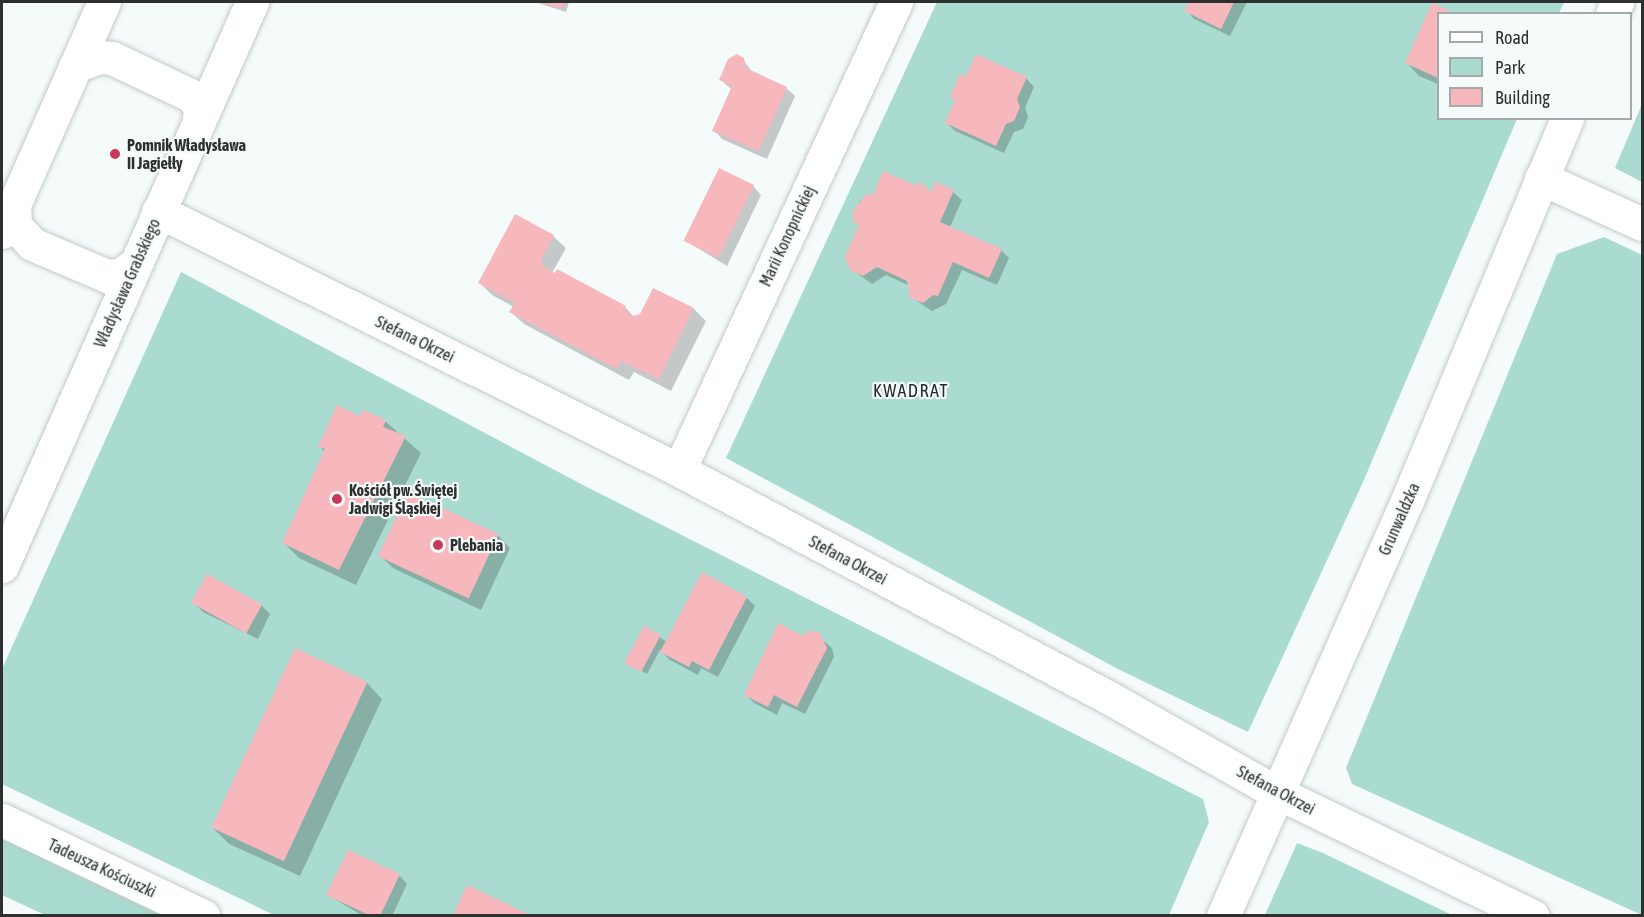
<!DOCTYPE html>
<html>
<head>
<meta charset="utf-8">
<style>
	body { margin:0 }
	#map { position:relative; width:1644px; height:917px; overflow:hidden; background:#f5fbfa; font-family:"Asap Condensed",sans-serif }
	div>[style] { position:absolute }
	.green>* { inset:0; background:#a9dbd0 }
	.shadow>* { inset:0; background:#0003 }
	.building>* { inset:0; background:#f6b8bd; transform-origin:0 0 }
	.roads { filter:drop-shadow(0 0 2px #c3cac8) drop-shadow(0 0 2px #c3cac8) }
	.street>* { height:33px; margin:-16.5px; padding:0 16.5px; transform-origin:16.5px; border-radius:16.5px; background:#fff }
	.secondary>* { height:33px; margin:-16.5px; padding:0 16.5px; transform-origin:16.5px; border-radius:16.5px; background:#fff }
	.dots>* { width:16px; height:16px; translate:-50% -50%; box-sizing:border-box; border:3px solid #f5fbfa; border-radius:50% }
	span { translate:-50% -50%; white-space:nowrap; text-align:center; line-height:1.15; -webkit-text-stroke:4.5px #f5fbfa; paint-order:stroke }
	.poi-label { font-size:16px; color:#2e3030; font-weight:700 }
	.left { translate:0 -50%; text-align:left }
	.street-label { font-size:16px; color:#2e3030 }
	.neighbourhood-label { font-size:18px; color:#262b2a; letter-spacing:1.5px }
	.frame { position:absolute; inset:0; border:3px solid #2e3030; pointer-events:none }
	.legend { position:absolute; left:1437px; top:12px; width:195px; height:108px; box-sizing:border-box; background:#f5fbfa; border:2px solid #a5aaa9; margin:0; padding:8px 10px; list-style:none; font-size:18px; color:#2e3030 }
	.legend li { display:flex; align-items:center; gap:12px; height:30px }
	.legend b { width:30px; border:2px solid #a5aaa9 }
</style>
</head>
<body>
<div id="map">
	<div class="green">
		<i style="clip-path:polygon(937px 2px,1564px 2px,1559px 13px,1438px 14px,1438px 118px,1517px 119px,1363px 482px,1248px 732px,1118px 669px,726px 458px)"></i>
		<i style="clip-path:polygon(1642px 104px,1642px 182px,1615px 168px)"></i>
		<i style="clip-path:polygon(1604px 237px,1642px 255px,1642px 915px,1352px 784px,1346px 768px,1557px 254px)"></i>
		<i style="clip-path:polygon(181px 272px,583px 485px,1203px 799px,1209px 822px,1169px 915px,276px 916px,2px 784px,2px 669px)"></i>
		<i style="clip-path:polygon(2px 838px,167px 915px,45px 915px,2px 895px)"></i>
		<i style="clip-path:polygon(1297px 843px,1323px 853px,1452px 915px,1265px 915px)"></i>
	</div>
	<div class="shadow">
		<i style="clip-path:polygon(535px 2px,569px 2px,566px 12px)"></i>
		<i style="clip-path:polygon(1190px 2px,1247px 2px,1230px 36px,1194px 19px,1186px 10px)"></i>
		<i style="clip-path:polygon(1433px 5px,1438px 14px,1438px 84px,1419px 76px,1407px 63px)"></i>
		<i style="clip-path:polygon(744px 61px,753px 73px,786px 88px,795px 96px,767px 159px,722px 139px,714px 130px,732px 90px,721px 80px)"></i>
		<i style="clip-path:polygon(1026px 78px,1034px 87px,1025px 108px,1028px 117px,1023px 129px,1014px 132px,1004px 153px,955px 131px,946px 122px,956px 101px,952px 97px)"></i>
		<i style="clip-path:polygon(753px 186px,761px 195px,727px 266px,686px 241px)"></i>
		<i style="clip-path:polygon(953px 192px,962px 200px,950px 227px,1001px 250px,1009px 258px,997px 285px,962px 270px,946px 304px,932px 311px,911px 297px,910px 286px,886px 275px,872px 284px,851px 269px,860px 226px,855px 221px,859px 202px,867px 196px)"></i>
		<i style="clip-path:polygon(553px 236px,566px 248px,552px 273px,625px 307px,634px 317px,641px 316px,654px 290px,694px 309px,706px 321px,671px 391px,634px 372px,629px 380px,524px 324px,511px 312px,514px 307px,492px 295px,480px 283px)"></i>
		<i style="clip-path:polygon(361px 418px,385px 421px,421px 453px,356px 585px,299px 558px,283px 542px,325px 452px,320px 447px)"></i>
		<i style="clip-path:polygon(498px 535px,510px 548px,481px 610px,393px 568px,380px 556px)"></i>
		<i style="clip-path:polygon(747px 598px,755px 606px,718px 677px,701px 668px,698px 675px,670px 660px,660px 650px,647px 674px,627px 662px,645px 628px,667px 642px)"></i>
		<i style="clip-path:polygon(194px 603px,261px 605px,270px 614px,258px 639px,203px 612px)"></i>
		<i style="clip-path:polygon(813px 632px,832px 648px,834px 657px,805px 714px,782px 703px,777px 715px,754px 703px,746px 695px)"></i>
		<i style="clip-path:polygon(295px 650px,367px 683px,382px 699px,300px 876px,229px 844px,213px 828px)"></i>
		<i style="clip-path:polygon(399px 875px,407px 884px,392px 916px,363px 916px,328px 895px)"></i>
	</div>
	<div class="building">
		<i style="clip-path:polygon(539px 2px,564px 2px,562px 9px)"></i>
		<i style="clip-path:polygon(1189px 2px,1234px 2px,1221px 29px,1184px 11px)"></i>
		<i style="clip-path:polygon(1432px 3px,1456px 14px,1438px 14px,1438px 78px,1405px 63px)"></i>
		<i style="clip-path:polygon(737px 54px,744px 58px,746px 68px,787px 87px,759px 151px,712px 131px,732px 86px,719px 80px,728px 59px)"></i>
		<i style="clip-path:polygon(976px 54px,1027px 77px,1017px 99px,1020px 107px,1014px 121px,1006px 124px,996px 146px,945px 123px,955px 100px,950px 97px,960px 74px,966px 76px)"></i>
		<i style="left:719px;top:168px;width:39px;height:81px;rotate:26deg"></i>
		<i style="clip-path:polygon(883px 171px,915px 185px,920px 182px,931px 192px,935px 182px,954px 190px,940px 222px,1002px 249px,989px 278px,953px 262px,938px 296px,933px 295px,923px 303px,910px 298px,907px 281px,877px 267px,863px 276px,850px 270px,845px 256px,859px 225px,853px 221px,853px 211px,866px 194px,873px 195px)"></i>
		<i style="clip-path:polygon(515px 214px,554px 235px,541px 260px,544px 267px,555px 273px,557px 269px,626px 306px,624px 309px,633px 316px,640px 314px,653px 288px,694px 308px,659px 379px,621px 361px,617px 369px,509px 312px,515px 303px,478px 283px)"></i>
		<i style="clip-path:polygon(337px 405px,360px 416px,364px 410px,386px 420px,383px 427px,406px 436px,339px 570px,282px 543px,325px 449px,318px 447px)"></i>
		<i style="left:408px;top:492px;width:100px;height:71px;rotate:25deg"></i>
		<i style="clip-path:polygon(702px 572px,747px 597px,709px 670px,692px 661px,689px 667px,660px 652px)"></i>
		<i style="left:207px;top:574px;width:63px;height:33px;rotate:29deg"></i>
		<i style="clip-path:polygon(778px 623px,803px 636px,808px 631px,819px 632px,827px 648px,797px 707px,774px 695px,768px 707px,744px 695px)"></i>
		<i style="left:644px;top:626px;width:19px;height:42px;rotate:28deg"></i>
		<i style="left:295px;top:648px;width:80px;height:198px;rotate:25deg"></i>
		<i style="clip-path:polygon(348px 850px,400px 874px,380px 916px,371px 916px,326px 895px)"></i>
		<i style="clip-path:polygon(467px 885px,532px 916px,453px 916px)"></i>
	</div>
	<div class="roads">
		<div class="street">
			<i style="left:1612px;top:14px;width:13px;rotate:-67deg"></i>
			<i style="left:75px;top:66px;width:25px;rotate:-21deg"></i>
			<i style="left:98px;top:57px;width:14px;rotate:4deg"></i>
			<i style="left:112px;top:58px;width:89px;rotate:25.4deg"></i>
			<i style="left:192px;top:96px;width:14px;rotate:56deg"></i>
			<i style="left:200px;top:108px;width:12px;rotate:95deg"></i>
			<i style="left:1541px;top:178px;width:111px;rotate:24.5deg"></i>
			<i style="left:14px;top:204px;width:21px;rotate:87deg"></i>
			<i style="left:15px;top:225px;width:25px;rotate:48deg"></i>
			<i style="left:32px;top:244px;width:82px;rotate:23.1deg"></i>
			<i style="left:107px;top:276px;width:13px;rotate:-4deg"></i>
			<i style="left:120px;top:275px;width:17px;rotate:-36deg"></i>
			<i style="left:158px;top:211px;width:582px;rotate:26.43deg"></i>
			<i style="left:679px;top:470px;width:483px;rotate:27.9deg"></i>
			<i style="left:1106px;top:696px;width:195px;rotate:29.5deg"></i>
			<i style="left:1276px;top:792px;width:285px;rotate:25.8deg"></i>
			<i style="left:679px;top:470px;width:516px;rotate:-65.12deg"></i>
			<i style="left:2px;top:820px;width:223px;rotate:25.5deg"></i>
			<i style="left:1223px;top:916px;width:454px;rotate:-66.1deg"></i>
			<i style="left:1407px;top:501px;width:415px;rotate:-67.3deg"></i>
		</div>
		<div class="secondary">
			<i style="left:2px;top:232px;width:252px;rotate:-66.1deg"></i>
			<i style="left:2px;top:566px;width:617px;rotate:-66.09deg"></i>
		</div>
	</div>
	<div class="dots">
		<i style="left:115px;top:154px;background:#c93956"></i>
		<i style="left:337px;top:499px;background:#c93956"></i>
		<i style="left:438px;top:545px;background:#c93956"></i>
	</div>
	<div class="poi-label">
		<span class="left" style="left:127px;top:154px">Pomnik Władysława<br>II Jagiełły</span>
		<span class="left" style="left:349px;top:499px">Kościół pw. Świętej<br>Jadwigi Śląskiej</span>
		<span class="left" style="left:450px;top:545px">Plebania</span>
	</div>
	<div class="street-label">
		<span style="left:787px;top:236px;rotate:-65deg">Marii Konopnickiej</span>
		<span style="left:127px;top:283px;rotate:-66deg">Władysława Grabskiego</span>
		<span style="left:415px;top:339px;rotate:26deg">Stefana Okrzei</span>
		<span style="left:1399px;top:519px;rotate:-66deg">Grunwaldzka</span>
		<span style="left:848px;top:560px;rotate:28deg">Stefana Okrzei</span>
		<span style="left:1276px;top:790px;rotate:28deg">Stefana Okrzei</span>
		<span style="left:102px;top:868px;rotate:25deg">Tadeusza Kościuszki</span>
	</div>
	<div class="neighbourhood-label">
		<span style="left:911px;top:391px">KWADRAT</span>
	</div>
	<div class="frame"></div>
	<ul class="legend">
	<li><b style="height:8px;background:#fff"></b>Road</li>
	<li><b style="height:16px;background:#a9dbd0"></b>Park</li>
	<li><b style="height:16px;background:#f6b8bd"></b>Building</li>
	</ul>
</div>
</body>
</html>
